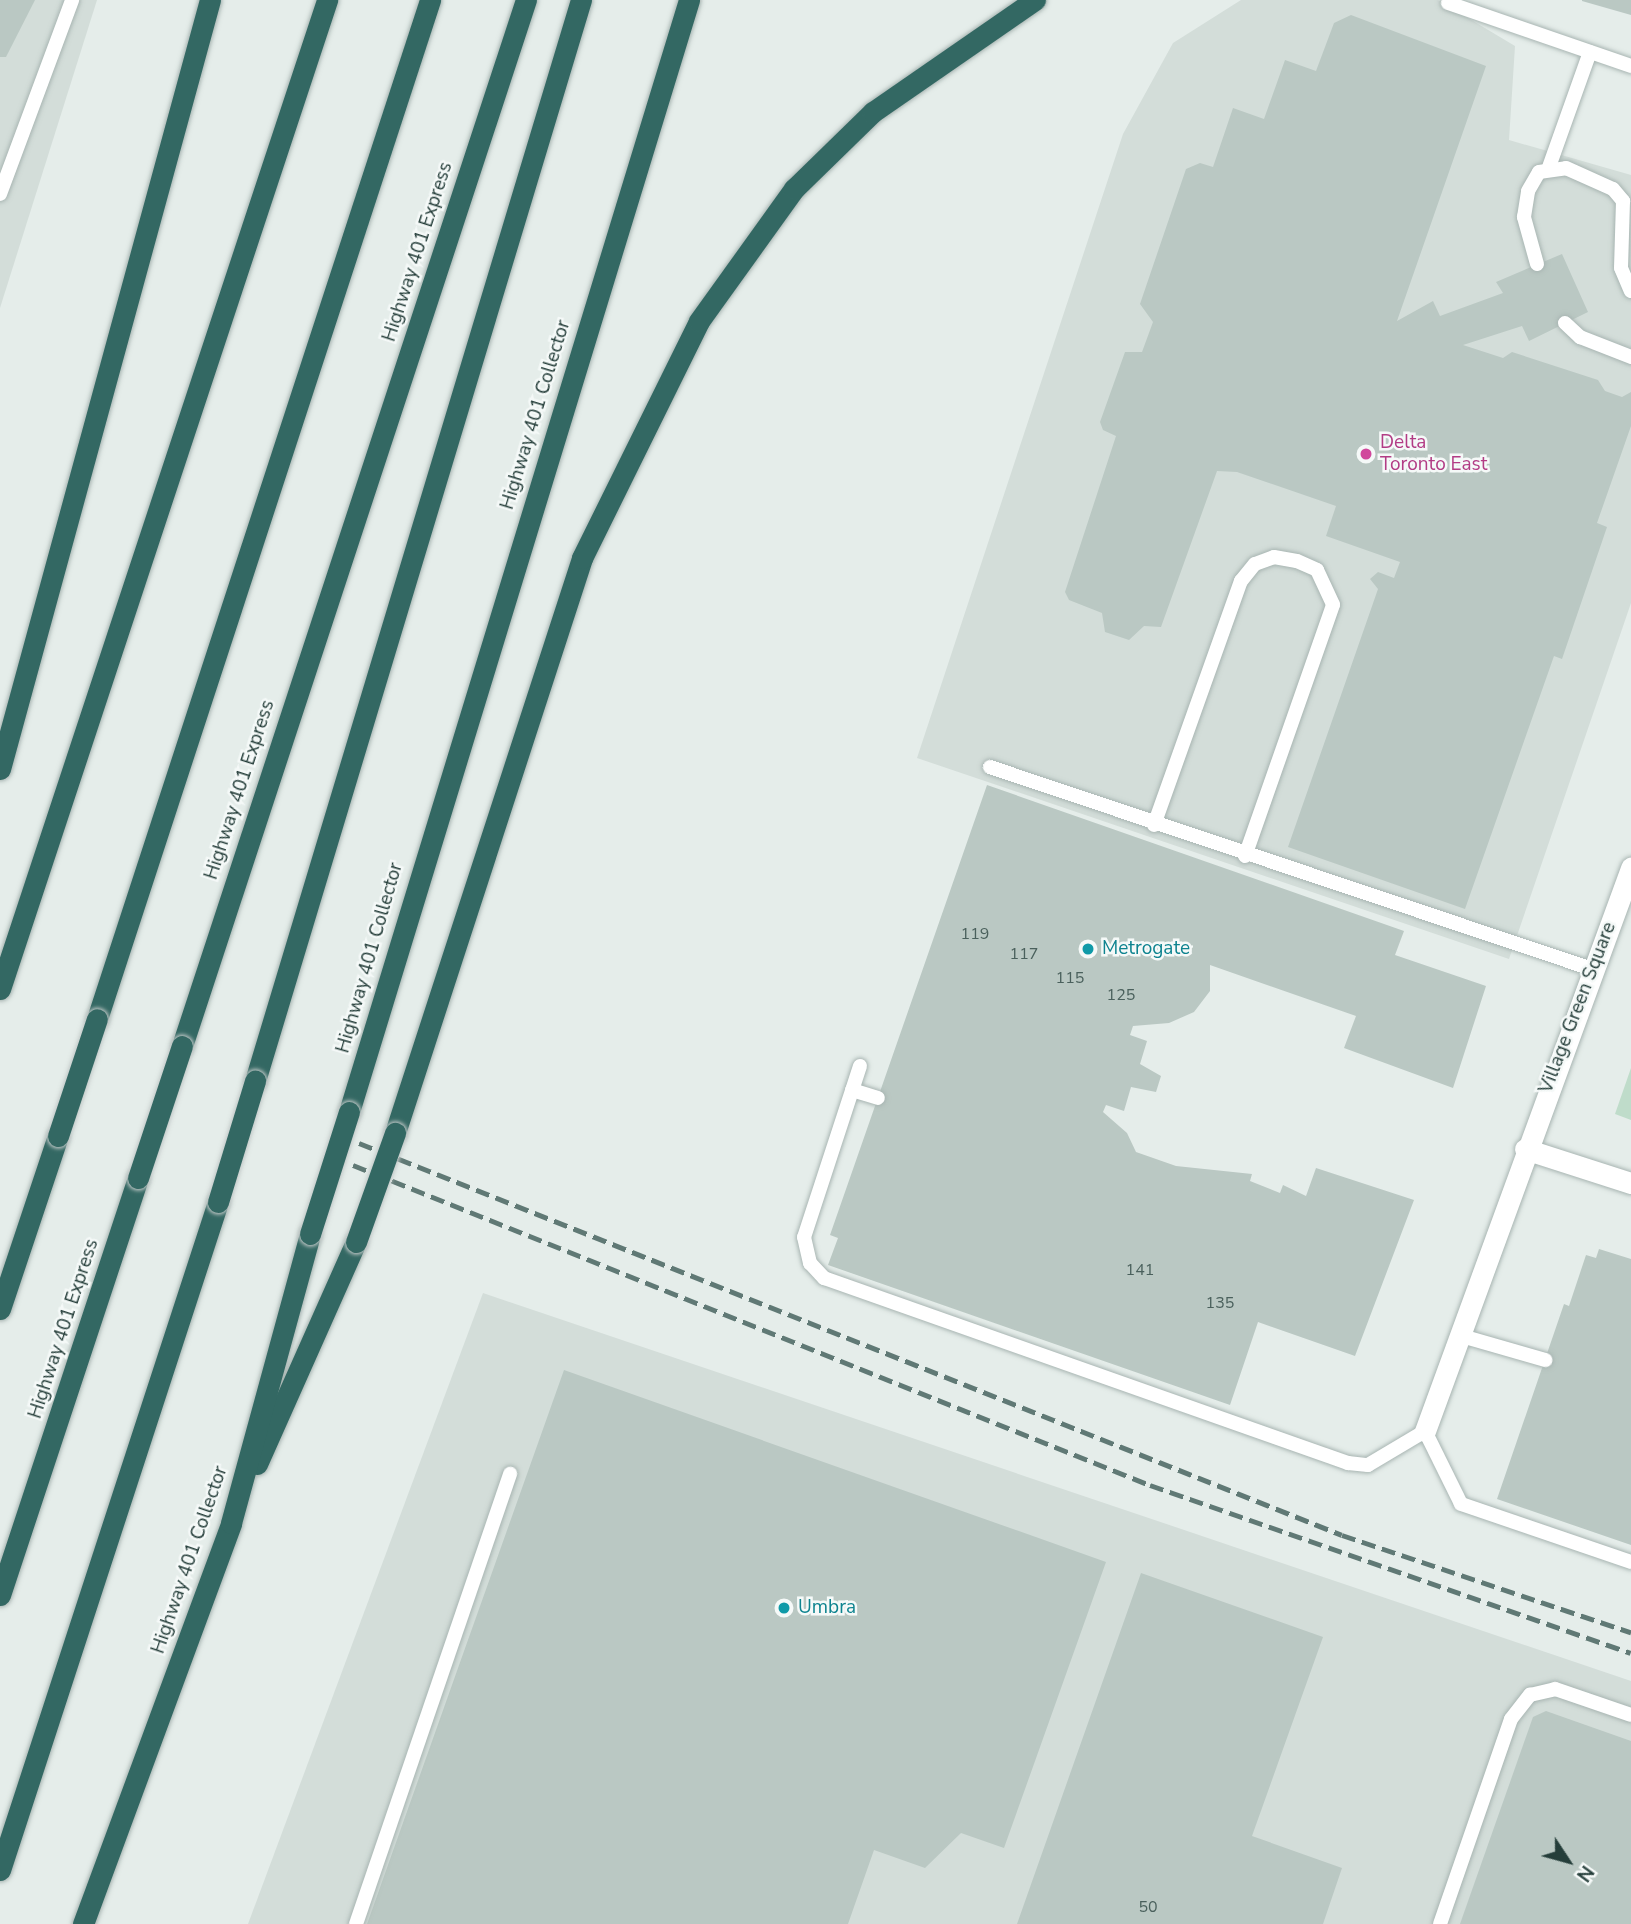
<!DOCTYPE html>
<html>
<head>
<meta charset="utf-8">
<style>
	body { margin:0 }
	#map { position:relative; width:1631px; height:1924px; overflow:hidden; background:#e5edea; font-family:"Nunito Sans",sans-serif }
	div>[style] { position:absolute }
	.built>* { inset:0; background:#d3ddd9 }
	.green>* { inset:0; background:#bfdcca }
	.building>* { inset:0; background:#bac8c3 }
	.roads { filter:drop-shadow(0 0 2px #a8b5b2) drop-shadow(0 0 2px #a8b5b2) }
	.lane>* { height:14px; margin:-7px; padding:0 7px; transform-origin:7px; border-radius:7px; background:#fff }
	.street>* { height:21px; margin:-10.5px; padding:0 10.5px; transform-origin:10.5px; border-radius:10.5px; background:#fff }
	.highway>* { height:21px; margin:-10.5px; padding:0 10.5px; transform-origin:10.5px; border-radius:10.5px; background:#336863 }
	.rail>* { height:5px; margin-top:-2.5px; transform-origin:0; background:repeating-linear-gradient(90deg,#607975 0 14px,transparent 0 21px) }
	.bridges { filter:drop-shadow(0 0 2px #c2c9c8) drop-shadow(0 0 2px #c2c9c8) }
	.highway-bridge>* { height:21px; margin:-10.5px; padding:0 10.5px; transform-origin:10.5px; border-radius:10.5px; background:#336863 }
	.dots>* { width:19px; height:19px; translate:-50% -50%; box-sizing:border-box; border:4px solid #f5f9f8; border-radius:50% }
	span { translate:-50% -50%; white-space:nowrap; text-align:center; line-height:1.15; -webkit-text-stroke:5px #f5f9f8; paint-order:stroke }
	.number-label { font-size:16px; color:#4a605c }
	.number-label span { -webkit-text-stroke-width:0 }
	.street-label { font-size:19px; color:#253e3a }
	.hotel-label { font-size:19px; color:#b23c85 }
	.left { translate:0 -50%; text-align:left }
	.culture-label { font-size:19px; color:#0d838f }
	.north { position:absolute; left:1533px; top:1826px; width:70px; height:70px; -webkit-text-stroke:5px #f5f9f8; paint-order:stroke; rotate:126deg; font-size:19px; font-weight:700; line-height:28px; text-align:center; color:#253e3a }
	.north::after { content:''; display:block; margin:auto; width:24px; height:32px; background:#253e3a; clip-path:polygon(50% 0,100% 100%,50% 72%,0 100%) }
</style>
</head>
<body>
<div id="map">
	<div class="built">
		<i style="clip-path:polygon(0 0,97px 0,0 308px)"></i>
		<i style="clip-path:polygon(1241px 0,1438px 0,1515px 46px,1509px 140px,1631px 175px,1631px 603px,1509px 959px,917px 758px,1123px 134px,1173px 43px)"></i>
		<i style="clip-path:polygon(483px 1293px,1631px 1681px,1631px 1924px,248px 1924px)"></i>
	</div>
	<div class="green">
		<i style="clip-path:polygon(1631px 1068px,1631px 1120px,1615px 1114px)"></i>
	</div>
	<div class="building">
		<i style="clip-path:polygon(0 0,35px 0,6px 57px,0 57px)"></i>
		<i style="clip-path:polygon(1631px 0,1631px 15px,1582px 1px,1582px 0)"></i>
		<i style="clip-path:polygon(1351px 15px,1486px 66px,1397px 321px,1433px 301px,1440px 316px,1503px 293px,1496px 282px,1562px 254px,1588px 312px,1529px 341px,1522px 326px,1463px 345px,1503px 358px,1512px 352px,1598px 380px,1605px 391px,1622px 397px,1631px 392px,1631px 426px,1597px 523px,1607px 527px,1562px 659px,1554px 656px,1465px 909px,1288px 847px,1378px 589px,1370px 579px,1378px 572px,1394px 578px,1400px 562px,1326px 536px,1336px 506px,1237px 472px,1217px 471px,1161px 627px,1144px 626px,1129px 640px,1105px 632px,1102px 613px,1069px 600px,1065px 592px,1116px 436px,1103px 430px,1100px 422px,1125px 352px,1142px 352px,1153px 322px,1140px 304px,1186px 169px,1200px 163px,1213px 167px,1233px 108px,1264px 119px,1285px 60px,1316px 71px,1334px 23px)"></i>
		<i style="clip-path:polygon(987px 785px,1404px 931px,1395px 955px,1486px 986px,1453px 1088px,1344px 1048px,1356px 1016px,1210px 965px,1210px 991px,1194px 1012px,1169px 1023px,1133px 1026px,1130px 1035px,1147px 1041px,1140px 1064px,1161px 1076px,1156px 1092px,1131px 1087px,1124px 1111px,1106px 1105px,1103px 1112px,1127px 1133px,1136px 1152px,1176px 1166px,1252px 1174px,1250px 1181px,1280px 1193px,1283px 1185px,1306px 1196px,1316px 1168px,1414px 1200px,1355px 1356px,1258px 1322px,1230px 1405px,828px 1265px,838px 1238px,830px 1235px)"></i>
		<i style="clip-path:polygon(1599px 1249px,1631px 1259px,1631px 1545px,1497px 1499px,1564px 1304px,1569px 1306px,1586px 1255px,1596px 1258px)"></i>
		<i style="clip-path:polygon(564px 1370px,1106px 1562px,1004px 1848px,961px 1833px,925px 1868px,874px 1850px,848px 1924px,367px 1924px)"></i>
		<i style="clip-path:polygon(1141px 1573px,1323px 1637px,1252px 1836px,1342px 1868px,1323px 1924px,1017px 1924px)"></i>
		<i style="clip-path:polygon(1546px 1711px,1631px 1741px,1631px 1924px,1460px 1924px,1533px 1717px)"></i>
	</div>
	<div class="roads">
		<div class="lane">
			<i style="left:1448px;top:3px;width:194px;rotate:19deg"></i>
			<i style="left:1549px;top:167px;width:122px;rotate:-70.4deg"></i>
			<i style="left:0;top:194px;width:207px;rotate:-69.6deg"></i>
			<i style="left:1537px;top:264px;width:49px;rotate:-105.5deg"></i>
			<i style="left:1524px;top:217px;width:26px;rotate:-81deg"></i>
			<i style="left:1528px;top:191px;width:22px;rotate:-60deg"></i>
			<i style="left:1539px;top:172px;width:27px;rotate:-8deg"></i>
			<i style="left:1566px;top:168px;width:51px;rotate:24.1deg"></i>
			<i style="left:1613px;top:189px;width:16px;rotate:50deg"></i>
			<i style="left:1623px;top:201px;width:67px;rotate:91.7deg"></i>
			<i style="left:1621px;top:268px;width:25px;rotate:67deg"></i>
			<i style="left:1565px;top:323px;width:21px;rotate:43deg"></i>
			<i style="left:1580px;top:337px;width:55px;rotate:21.4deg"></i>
			<i style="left:990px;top:767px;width:635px;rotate:18.55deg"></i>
			<i style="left:1154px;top:825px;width:259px;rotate:-70.4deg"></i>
			<i style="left:1241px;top:581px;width:22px;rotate:-51deg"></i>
			<i style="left:1255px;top:564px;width:20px;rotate:-20deg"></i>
			<i style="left:1274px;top:557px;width:23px;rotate:10deg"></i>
			<i style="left:1297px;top:561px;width:22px;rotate:24deg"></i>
			<i style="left:1317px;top:570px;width:38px;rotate:65deg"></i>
			<i style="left:1333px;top:605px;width:266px;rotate:109.3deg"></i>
			<i style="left:860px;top:1066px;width:180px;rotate:108.1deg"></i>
			<i style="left:804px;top:1237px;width:27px;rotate:77deg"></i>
			<i style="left:810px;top:1263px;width:21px;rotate:47deg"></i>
			<i style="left:824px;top:1278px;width:556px;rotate:19.45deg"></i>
			<i style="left:1348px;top:1463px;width:20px;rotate:6deg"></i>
			<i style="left:1368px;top:1465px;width:66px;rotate:-30.8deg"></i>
			<i style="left:1425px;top:1431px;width:81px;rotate:63.7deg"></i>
			<i style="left:1461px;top:1504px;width:180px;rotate:18.8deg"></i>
			<i style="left:852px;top:1090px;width:27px;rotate:17deg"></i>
			<i style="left:1458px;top:1335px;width:91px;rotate:16deg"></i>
			<i style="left:356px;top:1924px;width:476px;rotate:-71.1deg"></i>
			<i style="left:1440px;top:1924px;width:217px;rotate:-70.9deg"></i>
			<i style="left:1511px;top:1719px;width:31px;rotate:-52deg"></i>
			<i style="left:1530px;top:1695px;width:26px;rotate:-13deg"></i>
			<i style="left:1555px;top:1689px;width:80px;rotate:18.9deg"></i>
		</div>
		<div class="street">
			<i style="left:1525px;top:1149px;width:111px;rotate:17.8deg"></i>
			<i style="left:1425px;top:1431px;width:600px;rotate:-69.9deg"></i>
		</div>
		<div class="highway">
			<i style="left:0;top:769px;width:797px;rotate:-74.73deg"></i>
			<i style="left:0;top:989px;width:1042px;rotate:-71.7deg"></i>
			<i style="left:97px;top:1019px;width:1072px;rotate:-71.9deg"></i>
			<i style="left:182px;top:1046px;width:1101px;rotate:-71.8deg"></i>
			<i style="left:255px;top:1081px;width:1129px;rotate:-73.22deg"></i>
			<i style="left:349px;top:1112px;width:1163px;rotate:-73deg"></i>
			<i style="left:395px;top:1133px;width:605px;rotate:-71.98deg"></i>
			<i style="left:582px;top:558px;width:264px;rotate:-63.7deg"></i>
			<i style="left:699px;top:321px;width:163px;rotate:-54.3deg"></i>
			<i style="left:794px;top:189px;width:110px;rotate:-44.3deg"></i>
			<i style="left:873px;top:112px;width:197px;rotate:-34.7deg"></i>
			<i style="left:0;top:1309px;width:182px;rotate:-71.5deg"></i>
			<i style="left:257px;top:1464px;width:243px;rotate:-66deg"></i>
			<i style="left:0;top:1595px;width:439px;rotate:-71.7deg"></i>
			<i style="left:0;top:1870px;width:703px;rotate:-71.93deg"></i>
			<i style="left:83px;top:1924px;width:427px;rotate:-69.7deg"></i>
			<i style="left:231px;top:1523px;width:300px;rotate:-74.7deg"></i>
		</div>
	</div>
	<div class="rail">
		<i style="left:359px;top:1143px;width:1058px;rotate:21.74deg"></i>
		<i style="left:1342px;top:1535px;width:305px;rotate:18.6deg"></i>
		<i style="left:353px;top:1165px;width:859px;rotate:21.88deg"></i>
		<i style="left:1150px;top:1485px;width:509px;rotate:19.25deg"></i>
	</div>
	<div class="bridges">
		<div class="highway-bridge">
			<i style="left:58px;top:1136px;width:123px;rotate:-71.6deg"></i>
			<i style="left:138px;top:1178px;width:139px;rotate:-71.6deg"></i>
			<i style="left:218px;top:1202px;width:127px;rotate:-73deg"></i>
			<i style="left:310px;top:1234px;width:128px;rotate:-72.3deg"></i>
			<i style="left:356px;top:1242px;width:116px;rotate:-70.3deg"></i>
		</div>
	</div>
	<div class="dots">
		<i style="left:1366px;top:454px;background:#d1479c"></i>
		<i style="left:1088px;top:949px;background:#0f9aa8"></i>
		<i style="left:784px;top:1608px;background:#0f9aa8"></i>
	</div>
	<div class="number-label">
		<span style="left:975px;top:934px">119</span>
		<span style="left:1024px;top:954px">117</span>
		<span style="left:1070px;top:978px">115</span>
		<span style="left:1121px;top:995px">125</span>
		<span style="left:1140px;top:1270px">141</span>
		<span style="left:1220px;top:1303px">135</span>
		<span style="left:1148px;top:1907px">50</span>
	</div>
	<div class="street-label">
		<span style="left:418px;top:252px;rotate:-72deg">Highway 401 Express</span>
		<span style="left:536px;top:415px;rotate:-73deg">Highway 401 Collector</span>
		<span style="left:240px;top:790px;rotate:-72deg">Highway 401 Express</span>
		<span style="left:370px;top:958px;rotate:-74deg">Highway 401 Collector</span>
		<span style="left:1578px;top:1008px;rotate:-69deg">Village Green Square</span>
		<span style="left:64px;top:1329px;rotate:-72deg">Highway 401 Express</span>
		<span style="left:190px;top:1560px;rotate:-71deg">Highway 401 Collector</span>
	</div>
	<div class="hotel-label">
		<span class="left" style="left:1380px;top:454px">Delta<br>Toronto East</span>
	</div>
	<div class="culture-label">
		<span class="left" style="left:1102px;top:949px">Metrogate</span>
		<span class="left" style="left:798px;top:1608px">Umbra</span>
	</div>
	<div class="north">N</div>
</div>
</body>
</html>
